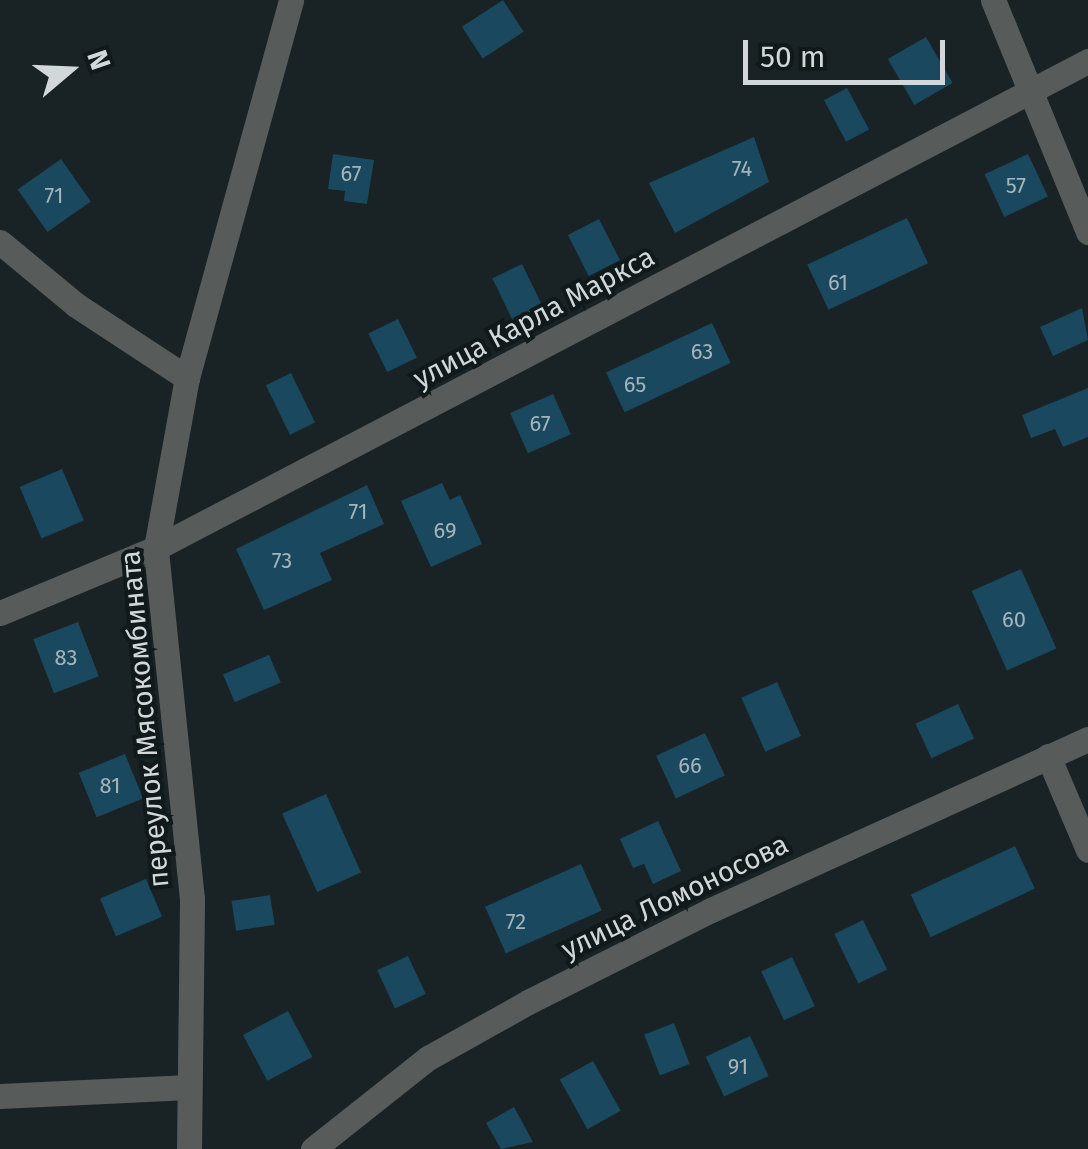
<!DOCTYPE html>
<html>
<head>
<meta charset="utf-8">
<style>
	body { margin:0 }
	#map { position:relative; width:1088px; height:1149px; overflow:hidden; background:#192325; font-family:"Fira Sans",sans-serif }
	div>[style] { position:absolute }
	.building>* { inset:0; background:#19485f; transform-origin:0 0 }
	.minor>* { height:25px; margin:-12.5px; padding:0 12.5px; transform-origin:12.5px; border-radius:12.5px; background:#575c5b }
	span { translate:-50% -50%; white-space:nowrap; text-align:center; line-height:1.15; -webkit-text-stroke:8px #101a1b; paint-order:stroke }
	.number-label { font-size:22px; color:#a4b4ba }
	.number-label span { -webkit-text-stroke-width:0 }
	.street-label { font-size:28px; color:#d2d8d9 }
	.north { position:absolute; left:20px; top:20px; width:100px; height:100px; -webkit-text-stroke:8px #101a1b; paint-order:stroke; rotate:71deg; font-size:28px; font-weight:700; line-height:40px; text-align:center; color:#d2d8d9 }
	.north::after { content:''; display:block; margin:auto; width:35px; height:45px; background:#d2d8d9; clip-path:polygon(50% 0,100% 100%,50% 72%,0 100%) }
	.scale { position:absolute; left:743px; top:40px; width:202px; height:45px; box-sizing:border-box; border:5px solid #d2d8d9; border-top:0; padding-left:12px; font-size:30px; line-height:35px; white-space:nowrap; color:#d2d8d9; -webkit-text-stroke:8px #101a1b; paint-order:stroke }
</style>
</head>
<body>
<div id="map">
	<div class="building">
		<i style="left:503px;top:0;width:38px;height:49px;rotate:57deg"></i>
		<i style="left:926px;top:37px;width:53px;height:44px;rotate:60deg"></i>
		<i style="left:847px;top:88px;width:47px;height:26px;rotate:62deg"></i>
		<i style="clip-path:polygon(754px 137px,769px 182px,675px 233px,649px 183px)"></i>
		<i style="clip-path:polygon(333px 154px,374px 160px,367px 204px,344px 201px,345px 191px,328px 189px)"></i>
		<i style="left:1028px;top:154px;width:47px;height:48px;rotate:65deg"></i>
		<i style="left:61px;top:159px;width:52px;height:53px;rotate:55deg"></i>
		<i style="left:907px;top:218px;width:50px;height:110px;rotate:65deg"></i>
		<i style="left:599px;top:219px;width:46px;height:35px;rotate:63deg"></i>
		<i style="left:522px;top:264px;width:49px;height:33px;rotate:64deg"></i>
		<i style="clip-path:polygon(1082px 308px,1088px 340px,1053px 356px,1040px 327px)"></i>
		<i style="left:398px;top:319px;width:43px;height:33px;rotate:64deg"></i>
		<i style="left:712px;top:323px;width:44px;height:117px;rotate:65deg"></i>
		<i style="left:291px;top:373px;width:55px;height:28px;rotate:64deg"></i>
		<i style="clip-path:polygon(1088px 388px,1088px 437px,1063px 447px,1055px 429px,1031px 438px,1022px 415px)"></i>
		<i style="left:553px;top:394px;width:44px;height:47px;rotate:66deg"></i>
		<i style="left:62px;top:469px;width:56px;height:46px;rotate:67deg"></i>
		<i style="clip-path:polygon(442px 483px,450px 500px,460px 495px,482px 544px,431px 567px,401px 501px)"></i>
		<i style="clip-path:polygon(367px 485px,384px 524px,320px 553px,332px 580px,264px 610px,236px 549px)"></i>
		<i style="left:1021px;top:569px;width:87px;height:54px;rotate:66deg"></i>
		<i style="left:78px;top:622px;width:58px;height:48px;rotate:69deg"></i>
		<i style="left:269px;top:655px;width:30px;height:50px;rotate:67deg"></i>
		<i style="left:777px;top:682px;width:59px;height:39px;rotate:66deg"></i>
		<i style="left:958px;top:704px;width:38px;height:47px;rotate:65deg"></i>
		<i style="left:705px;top:733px;width:47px;height:54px;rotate:65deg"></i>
		<i style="left:125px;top:754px;width:48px;height:50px;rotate:68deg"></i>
		<i style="left:326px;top:794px;width:86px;height:48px;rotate:66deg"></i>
		<i style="clip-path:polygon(658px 821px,681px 871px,653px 884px,644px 864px,633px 868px,620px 839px)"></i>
		<i style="left:1015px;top:846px;width:47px;height:115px;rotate:65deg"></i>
		<i style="left:581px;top:864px;width:51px;height:105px;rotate:66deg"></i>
		<i style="left:146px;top:879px;width:41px;height:50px;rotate:67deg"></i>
		<i style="left:270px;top:895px;width:30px;height:39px;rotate:81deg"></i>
		<i style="left:863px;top:920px;width:55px;height:32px;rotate:64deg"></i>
		<i style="left:408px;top:956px;width:42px;height:34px;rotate:65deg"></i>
		<i style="left:792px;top:957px;width:54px;height:34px;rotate:65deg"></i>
		<i style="left:288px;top:1011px;width:52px;height:51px;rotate:62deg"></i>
		<i style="left:674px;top:1023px;width:44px;height:32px;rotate:69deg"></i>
		<i style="left:750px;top:1036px;width:44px;height:49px;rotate:65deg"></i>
		<i style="left:593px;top:1061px;width:57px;height:38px;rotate:61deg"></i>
		<i style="clip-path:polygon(514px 1107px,533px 1142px,501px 1149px,486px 1123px)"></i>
	</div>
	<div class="minor">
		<i style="left:993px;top:0;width:251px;rotate:67.7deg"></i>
		<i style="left:0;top:242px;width:99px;rotate:39.7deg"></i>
		<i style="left:76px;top:305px;width:133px;rotate:33.3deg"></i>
		<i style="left:0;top:613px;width:169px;rotate:-22.6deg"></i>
		<i style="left:156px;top:548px;width:1052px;rotate:-27.59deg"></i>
		<i style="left:1048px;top:756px;width:102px;rotate:66.9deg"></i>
		<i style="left:0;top:1096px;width:189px;rotate:-2.7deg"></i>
		<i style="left:189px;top:1149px;width:250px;rotate:-89.3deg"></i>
		<i style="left:192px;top:899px;width:353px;rotate:-95.9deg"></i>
		<i style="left:156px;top:548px;width:173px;rotate:-79.7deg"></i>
		<i style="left:187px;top:378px;width:392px;rotate:-74.6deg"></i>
		<i style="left:313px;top:1149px;width:147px;rotate:-38.4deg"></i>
		<i style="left:428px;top:1058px;width:115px;rotate:-29.2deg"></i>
		<i style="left:528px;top:1002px;width:205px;rotate:-26.7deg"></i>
		<i style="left:711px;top:910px;width:414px;rotate:-24.4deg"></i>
	</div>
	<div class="number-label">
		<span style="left:742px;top:169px">74</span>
		<span style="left:351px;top:174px">67</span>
		<span style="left:1016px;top:186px">57</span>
		<span style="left:54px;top:196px">71</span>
		<span style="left:838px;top:283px">61</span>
		<span style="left:702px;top:352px">63</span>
		<span style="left:635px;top:385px">65</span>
		<span style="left:540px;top:424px">67</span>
		<span style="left:358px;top:512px">71</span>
		<span style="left:445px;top:531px">69</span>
		<span style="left:282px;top:561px">73</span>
		<span style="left:1014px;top:620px">60</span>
		<span style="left:66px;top:658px">83</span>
		<span style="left:690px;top:766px">66</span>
		<span style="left:110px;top:786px">81</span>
		<span style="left:516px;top:922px">72</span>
		<span style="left:738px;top:1067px">91</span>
	</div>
	<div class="street-label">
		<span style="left:534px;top:318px;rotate:-28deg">улица Карла Маркса</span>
		<span style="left:145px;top:719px;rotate:-95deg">переулок Мясокомбината</span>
		<span style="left:675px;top:897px;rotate:-26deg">улица Ломоносова</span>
	</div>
	<div class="north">N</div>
	<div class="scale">50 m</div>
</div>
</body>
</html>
